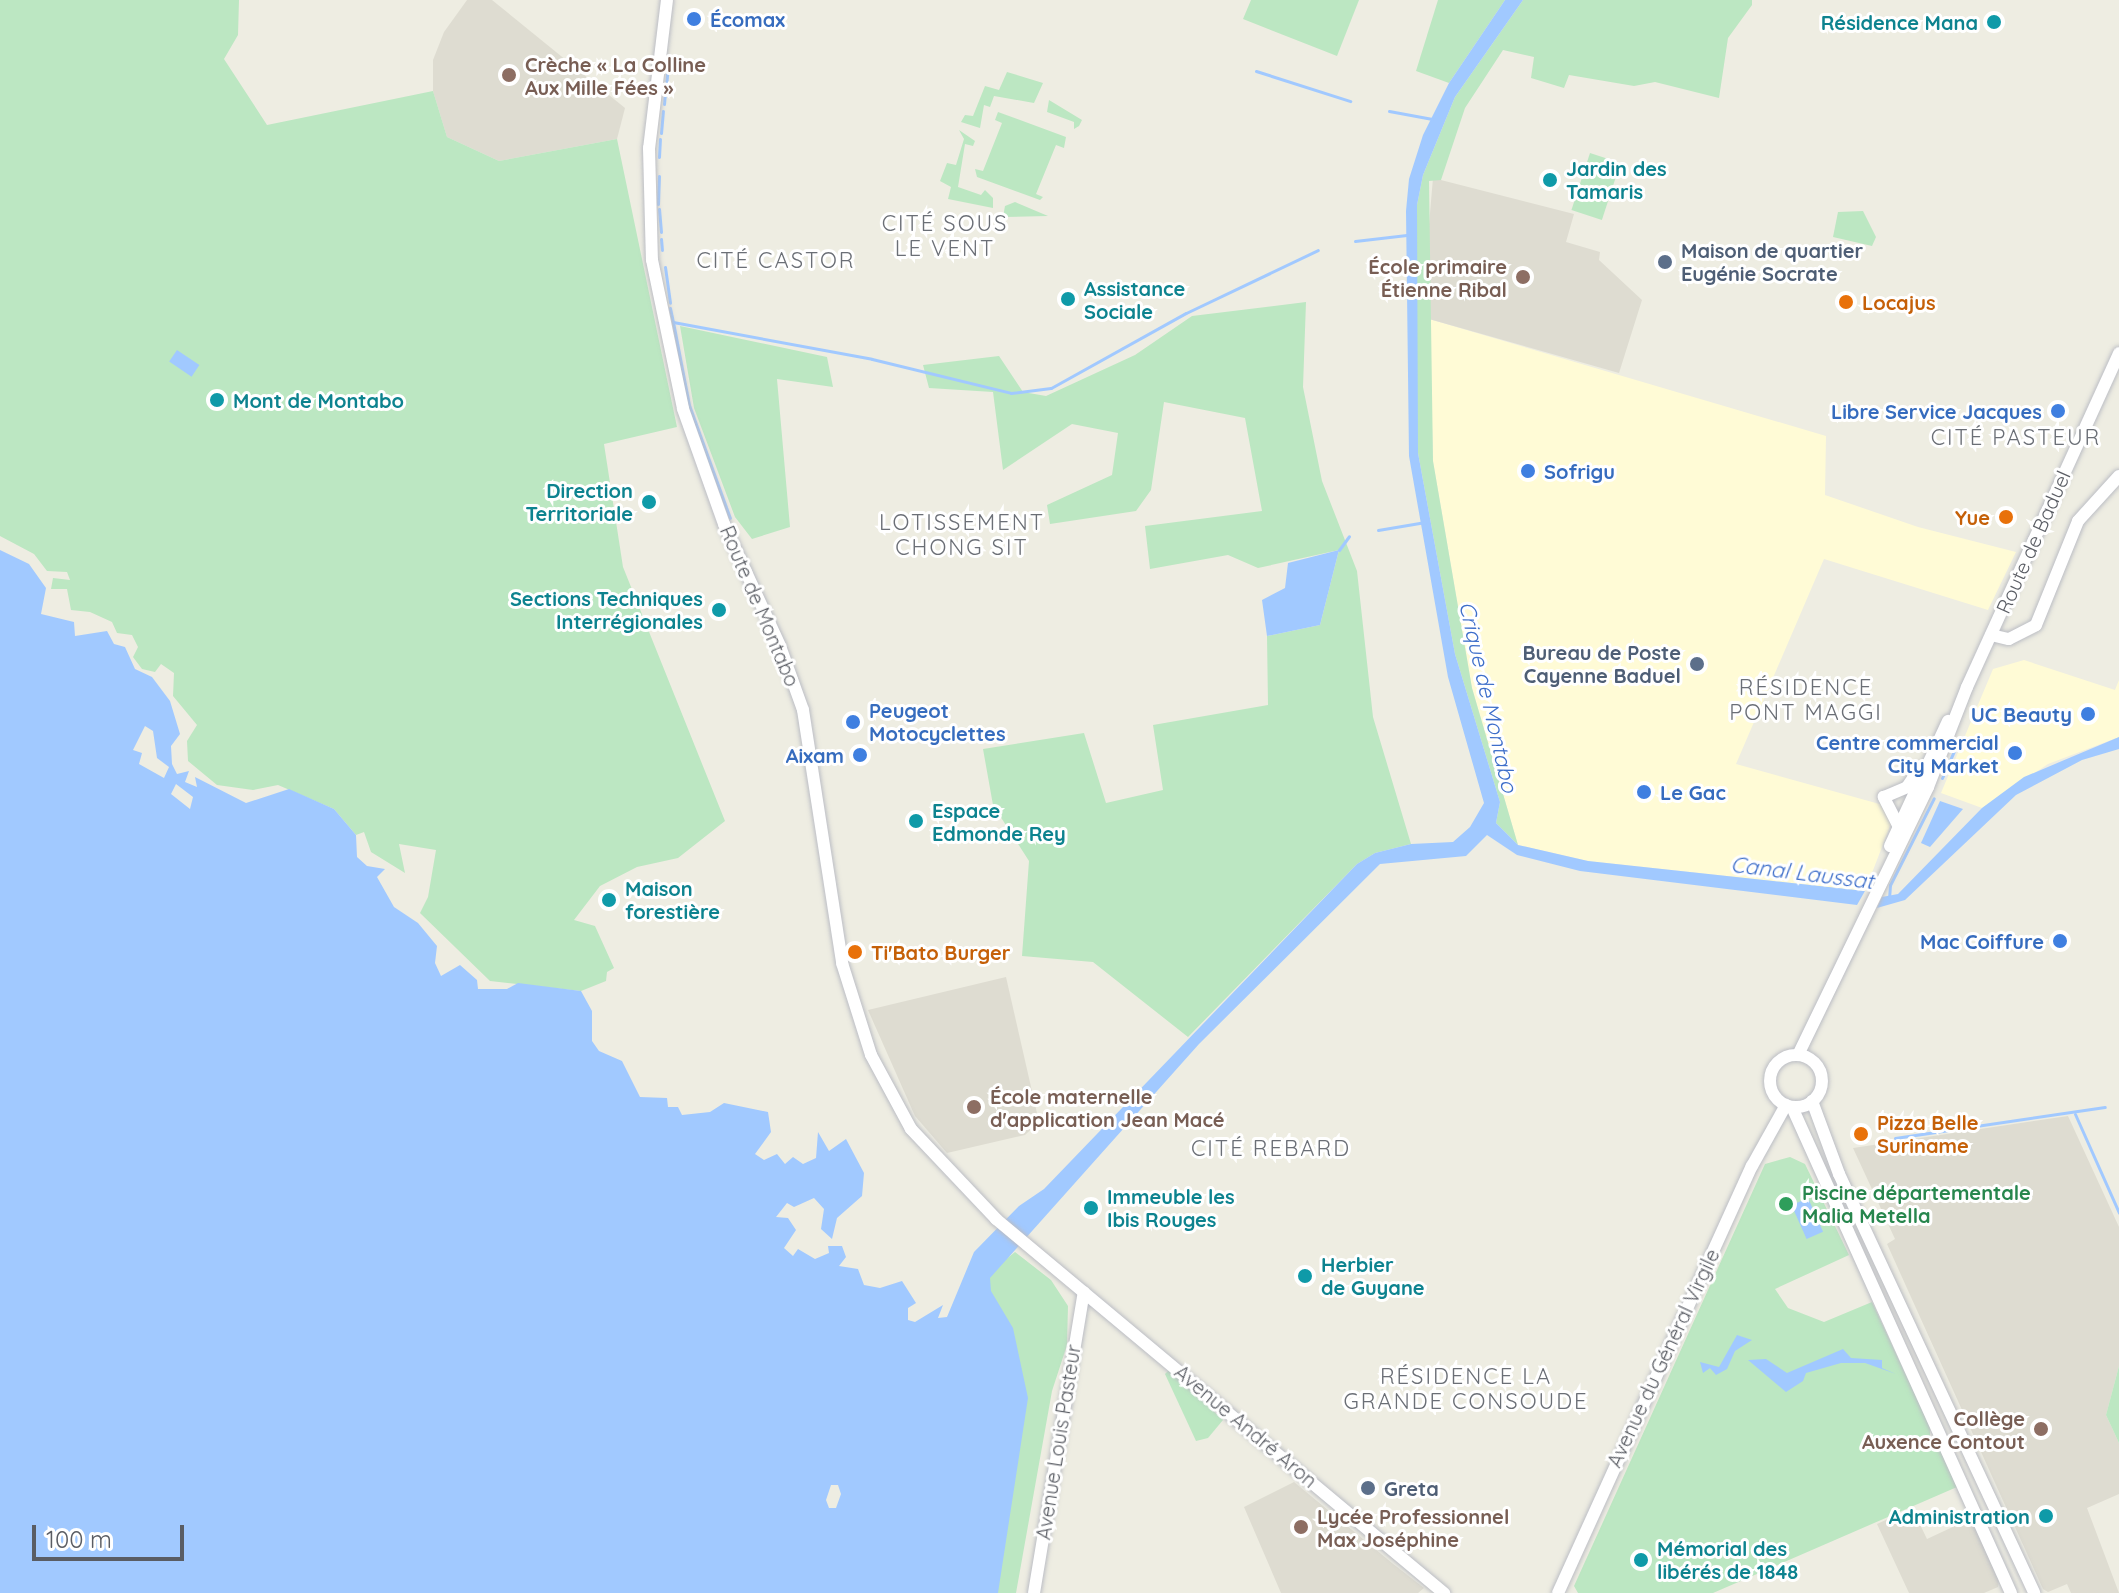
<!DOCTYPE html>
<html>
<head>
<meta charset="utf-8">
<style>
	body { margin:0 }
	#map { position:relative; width:2119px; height:1593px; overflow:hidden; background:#eeede2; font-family:Quicksand,sans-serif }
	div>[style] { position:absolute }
	.commercial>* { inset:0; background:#fffbd6 }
	.education>* { inset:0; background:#dedcd1 }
	.green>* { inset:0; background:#bce7c2; transform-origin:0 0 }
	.water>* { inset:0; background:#a1c9ff; transform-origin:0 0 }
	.stream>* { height:3px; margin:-1.5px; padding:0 1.5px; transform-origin:1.5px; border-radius:1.5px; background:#a1c9ff }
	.roads { filter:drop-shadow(0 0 2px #bbbdc4) drop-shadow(0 0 2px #bbbdc4) }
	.secondary>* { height:12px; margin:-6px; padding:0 6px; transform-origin:6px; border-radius:6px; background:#fff }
	.secondary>.ring { margin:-6px; padding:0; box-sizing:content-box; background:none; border:12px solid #fff; border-radius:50% }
	.dots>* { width:22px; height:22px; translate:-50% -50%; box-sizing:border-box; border:4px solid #fff; border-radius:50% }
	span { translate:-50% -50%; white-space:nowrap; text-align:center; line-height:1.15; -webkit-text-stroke:6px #fff; paint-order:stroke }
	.shop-label { font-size:20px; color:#366cbe; font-weight:700 }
	.left { translate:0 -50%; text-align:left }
	.right { translate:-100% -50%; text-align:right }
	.culture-label { font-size:20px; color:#0d838f; font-weight:700 }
	.education-label { font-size:20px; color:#785e54; font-weight:700 }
	.service-label { font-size:20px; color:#4e5e75; font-weight:700 }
	.food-label { font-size:20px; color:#c56008; font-weight:700 }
	.street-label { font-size:20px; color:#5a5d64 }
	.leisure-label { font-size:20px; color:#27864d; font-weight:700 }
	.neighbourhood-label { font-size:22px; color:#6b6f76; letter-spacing:2px }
	.water-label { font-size:22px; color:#3d6ec9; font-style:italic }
	.scale { position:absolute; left:32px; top:1525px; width:152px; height:36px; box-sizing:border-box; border:4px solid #5a5d64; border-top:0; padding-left:10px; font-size:24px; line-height:28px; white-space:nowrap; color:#5a5d64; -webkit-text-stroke:6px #fff; paint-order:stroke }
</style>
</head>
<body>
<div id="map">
	<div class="commercial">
		<i style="clip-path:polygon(1429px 319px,1826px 436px,1825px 495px,1918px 527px,2016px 552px,1988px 610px,1824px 559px,1736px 764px,1883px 805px,1892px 821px,1865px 891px,1588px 861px,1518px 845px,1472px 688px,1433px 461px)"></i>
		<i style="clip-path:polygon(2024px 660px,2115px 690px,2119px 680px,2119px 737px,2048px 764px,1982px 808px,1941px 793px,1993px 669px)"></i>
	</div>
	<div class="education">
		<i style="clip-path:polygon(467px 0,492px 0,625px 108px,617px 139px,499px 161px,447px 137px,433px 91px,433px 60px,444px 32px)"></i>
		<i style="clip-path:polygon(1433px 178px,1574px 214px,1566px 242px,1600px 252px,1599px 260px,1642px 300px,1619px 373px,1429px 319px,1427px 248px)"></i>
		<i style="clip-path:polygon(1006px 977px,1039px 1122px,1025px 1135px,947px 1153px,915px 1116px,868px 1010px)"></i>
		<i style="clip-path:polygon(2068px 1116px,2119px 1227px,2119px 1366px,2106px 1415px,2119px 1443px,2119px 1494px,2087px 1508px,2119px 1593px,2071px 1593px,2067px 1584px,2048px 1592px,2043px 1589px,1887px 1244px,1895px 1239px,1853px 1148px)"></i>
		<i style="clip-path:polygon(1294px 1482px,1392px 1563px,1424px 1588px,1418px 1593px,1281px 1593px,1244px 1507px)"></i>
		<i style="clip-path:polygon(1912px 1508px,1927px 1539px,1972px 1518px,1999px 1579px,1998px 1587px,1984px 1593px,1909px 1593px,1877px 1524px)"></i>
	</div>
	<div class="green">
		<i style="clip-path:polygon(0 0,239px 0,238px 35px,224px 59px,267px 125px,433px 91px,447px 137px,499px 161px,617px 139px,677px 427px,604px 444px,623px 567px,725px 821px,678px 858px,637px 867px,600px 886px,574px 920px,595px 926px,614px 968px,607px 972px,606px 981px,581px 991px,490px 981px,420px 913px,428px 897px,436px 850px,399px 844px,405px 873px,371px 852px,364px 832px,356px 835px,334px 809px,278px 785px,253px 790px,217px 785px,188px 761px,187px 741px,197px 725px,173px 696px,174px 673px,161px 664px,155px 672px,142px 669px,133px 657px,138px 647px,132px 635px,117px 633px,112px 622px,90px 612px,71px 610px,67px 589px,51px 589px,53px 578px,70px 580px,67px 572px,47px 571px,34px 554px,0 536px)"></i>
		<i style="clip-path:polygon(1251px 0,1359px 0,1337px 56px,1243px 19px)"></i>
		<i style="clip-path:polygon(1438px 0,1505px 0,1449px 83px,1416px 71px)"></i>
		<i style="clip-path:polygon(1523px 0,1752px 0,1752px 5px,1728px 38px,1719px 98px,1655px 82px,1634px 86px,1569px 75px,1564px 88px,1531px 78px,1534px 57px,1503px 50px,1465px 108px,1441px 180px,1429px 181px,1433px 461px,1472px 688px,1518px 845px,1496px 823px,1500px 802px,1455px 654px,1418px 453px,1415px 409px,1417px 205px,1423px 175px,1455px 97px)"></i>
		<i style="clip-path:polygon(1007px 72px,1043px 83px,1034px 103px,994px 96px,990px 107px,984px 105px,980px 128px,961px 122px,965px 115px,973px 116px,985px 86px,999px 90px)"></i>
		<i style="clip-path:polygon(1049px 100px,1082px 120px,1079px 126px,1074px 129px,1074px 122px,1047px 112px)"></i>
		<i style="clip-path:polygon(998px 112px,1066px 137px,1064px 148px,1056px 145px,1036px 194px,1043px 197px,1040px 200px,977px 177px,975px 169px,983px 171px,1002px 123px,995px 120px)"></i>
		<i style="clip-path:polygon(959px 130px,975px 141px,973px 146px,965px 144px,958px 187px,981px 195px,985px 190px,993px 198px,993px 208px,948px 199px,951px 187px,940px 181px,947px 163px,956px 165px,964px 139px)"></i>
		<i style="left:1590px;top:153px;width:32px;height:60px;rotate:18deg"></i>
		<i style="clip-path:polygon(1015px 202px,1048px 216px,1003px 217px,1005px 206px)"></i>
		<i style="clip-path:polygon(1863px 211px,1876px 237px,1872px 246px,1833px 237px,1838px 212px)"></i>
		<i style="clip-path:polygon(1306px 302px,1303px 387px,1322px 481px,1357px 571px,1373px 717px,1411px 844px,1375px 853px,1357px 864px,1188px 1037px,1093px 962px,1022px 956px,1029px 861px,993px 805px,983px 749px,1084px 733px,1106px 803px,1163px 790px,1153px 725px,1268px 705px,1267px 636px,1320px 625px,1339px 550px,1258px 568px,1228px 555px,1150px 569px,1145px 526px,1262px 511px,1245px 418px,1164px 402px,1151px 490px,1136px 511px,1050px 524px,1047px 505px,1112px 475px,1118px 433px,1072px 424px,1003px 470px,993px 392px,929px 388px,923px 365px,999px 356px,1023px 392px,1046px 396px,1135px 355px,1192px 316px)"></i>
		<i style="clip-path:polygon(680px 326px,827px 357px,833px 387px,777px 379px,790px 527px,752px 539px,735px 517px,694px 408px)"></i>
		<i style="clip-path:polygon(1790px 1157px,1805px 1164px,1849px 1255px,1775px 1289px,1788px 1308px,1824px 1322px,1872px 1302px,1930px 1427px,1930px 1441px,1936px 1442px,1957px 1487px,1713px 1593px,1578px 1593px,1574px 1586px,1765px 1164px)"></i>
		<i style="clip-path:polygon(1015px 1252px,1051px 1280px,1068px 1306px,1067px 1345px,1052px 1391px,1016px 1593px,947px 1593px,990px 1272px)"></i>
		<i style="clip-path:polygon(2119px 1366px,2119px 1443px,2106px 1415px)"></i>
		<i style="clip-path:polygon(1169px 1370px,1223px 1420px,1208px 1438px,1196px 1441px,1165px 1374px)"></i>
	</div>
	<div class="water">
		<i style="clip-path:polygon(evenodd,1505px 0,1523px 0,1455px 97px,1423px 175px,1417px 205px,1418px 453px,1455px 654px,1500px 802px,1496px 823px,1518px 845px,1588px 861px,1865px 891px,1857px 905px,1580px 871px,1517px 855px,1487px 835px,1466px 856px,1380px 864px,1199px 1044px,990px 1278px,991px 1291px,1013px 1328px,1028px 1398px,998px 1593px,0 1593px,0 550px,29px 564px,46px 588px,41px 614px,74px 622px,75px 636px,107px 631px,114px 644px,125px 647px,135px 669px,152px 677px,170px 701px,180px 734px,171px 746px,172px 764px,177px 774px,189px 771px,185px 782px,197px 787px,195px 777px,246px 803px,289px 789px,334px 809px,356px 835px,357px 857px,367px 866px,385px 869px,377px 877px,394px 907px,418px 923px,437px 946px,435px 963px,441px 976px,460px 965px,477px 980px,478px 989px,507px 989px,518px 983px,581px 991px,592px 1011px,592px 1041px,599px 1051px,622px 1061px,640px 1097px,667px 1098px,668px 1107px,678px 1107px,682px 1115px,710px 1112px,724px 1103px,768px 1112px,771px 1132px,755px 1154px,764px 1160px,777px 1154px,785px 1164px,793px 1157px,803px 1164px,816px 1158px,818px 1132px,829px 1151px,846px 1139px,864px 1173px,862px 1196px,837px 1218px,832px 1239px,821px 1229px,824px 1209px,814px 1198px,794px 1207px,787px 1203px,776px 1217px,788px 1218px,796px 1230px,784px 1248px,793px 1256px,798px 1249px,815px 1259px,829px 1253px,828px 1246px,842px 1246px,846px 1257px,839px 1266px,858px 1269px,864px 1285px,880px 1288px,902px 1281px,916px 1303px,908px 1308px,908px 1320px,915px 1322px,943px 1305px,938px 1318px,947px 1317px,974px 1252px,1019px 1206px,1044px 1189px,1357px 864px,1375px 853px,1411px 844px,1453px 842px,1470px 827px,1484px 803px,1448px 677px,1409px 456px,1406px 211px,1409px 179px,1423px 135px,1449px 83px,1505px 0,145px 726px,153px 731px,157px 758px,169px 767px,164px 778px,139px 764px,142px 753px,133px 750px,145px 726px,1505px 0,176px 784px,193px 797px,190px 809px,171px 794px,176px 784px,1505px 0,831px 1485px,838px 1485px,841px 1494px,836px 1508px,829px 1508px,826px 1500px,831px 1485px)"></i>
		<i style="left:177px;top:350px;width:27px;height:14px;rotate:34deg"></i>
		<i style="clip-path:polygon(1339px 550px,1320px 625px,1267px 636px,1262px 600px,1285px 588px,1288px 563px)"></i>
		<i style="clip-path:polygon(2119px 737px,2119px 749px,2082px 760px,2016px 795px,1905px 900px,1877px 908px,1882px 897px,1898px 894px,1982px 808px,2024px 777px)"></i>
		<i style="clip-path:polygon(1940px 801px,1963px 809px,1930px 847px,1921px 843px)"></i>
		<i style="left:1808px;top:1198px;width:37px;height:18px;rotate:66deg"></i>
		<i style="clip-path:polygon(1737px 1335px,1752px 1340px,1735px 1351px,1727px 1369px,1716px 1375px,1710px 1368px,1703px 1373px,1700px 1362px,1719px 1367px)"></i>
		<i style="clip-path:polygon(1843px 1349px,1851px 1358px,1882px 1360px,1882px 1368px,1896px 1374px,1865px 1363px,1841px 1363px,1806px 1373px,1803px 1381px,1786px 1392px,1748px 1360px,1766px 1359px,1787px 1373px)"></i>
	</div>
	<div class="stream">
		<i style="left:1256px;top:71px;width:99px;rotate:17.7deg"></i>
		<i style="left:666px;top:87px;width:32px;rotate:-85deg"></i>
		<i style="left:664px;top:104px;width:11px;rotate:-85deg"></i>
		<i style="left:1389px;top:111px;width:44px;rotate:10.5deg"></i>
		<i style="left:661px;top:133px;width:22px;rotate:-85deg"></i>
		<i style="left:659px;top:157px;width:18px;rotate:-87deg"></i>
		<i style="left:658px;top:204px;width:28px;rotate:-88deg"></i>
		<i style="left:659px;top:209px;width:23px;rotate:85deg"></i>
		<i style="left:661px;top:239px;width:11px;rotate:85deg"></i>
		<i style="left:1355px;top:241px;width:52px;rotate:-6.6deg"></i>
		<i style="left:665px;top:267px;width:36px;rotate:82deg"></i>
		<i style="left:670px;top:308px;width:14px;rotate:78deg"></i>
		<i style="left:673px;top:322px;width:202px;rotate:10.5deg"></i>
		<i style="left:872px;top:359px;width:143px;rotate:13.7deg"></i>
		<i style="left:1011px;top:393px;width:40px;rotate:-7.1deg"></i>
		<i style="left:1051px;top:388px;width:154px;rotate:-29.1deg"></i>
		<i style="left:1186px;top:313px;width:146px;rotate:-25.5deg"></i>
		<i style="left:673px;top:322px;width:85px;rotate:79.1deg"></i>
		<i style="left:689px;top:405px;width:120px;rotate:70.1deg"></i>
		<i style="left:1378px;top:530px;width:48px;rotate:-9.7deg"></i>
		<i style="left:1339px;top:550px;width:17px;rotate:-54deg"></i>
		<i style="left:1942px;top:778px;width:34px;rotate:-66deg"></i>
		<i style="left:1889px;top:899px;width:14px;rotate:-86deg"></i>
		<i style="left:1890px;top:885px;width:97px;rotate:-63.2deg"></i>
		<i style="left:2075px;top:1114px;width:108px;rotate:66deg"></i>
		<i style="left:1895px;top:1138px;width:212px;rotate:-8.4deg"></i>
	</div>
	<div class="roads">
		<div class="secondary">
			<i style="left:667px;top:0;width:149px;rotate:96.9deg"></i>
			<i style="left:649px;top:148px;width:112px;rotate:88.5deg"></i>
			<i style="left:652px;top:260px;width:152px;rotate:78.2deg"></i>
			<i style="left:683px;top:409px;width:122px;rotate:70.4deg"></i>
			<i style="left:724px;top:524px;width:134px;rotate:65.3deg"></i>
			<i style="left:780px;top:646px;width:68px;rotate:70.2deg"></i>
			<i style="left:803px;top:710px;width:256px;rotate:81.2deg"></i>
			<i style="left:842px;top:963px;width:96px;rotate:72.5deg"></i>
			<i style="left:871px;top:1055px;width:84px;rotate:61.6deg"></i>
			<i style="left:911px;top:1129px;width:124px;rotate:46.6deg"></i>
			<i style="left:996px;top:1219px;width:584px;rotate:39.86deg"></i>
			<i style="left:1991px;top:635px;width:18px;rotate:13deg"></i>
			<i style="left:2009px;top:639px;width:30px;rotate:-27deg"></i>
			<i style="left:2036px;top:625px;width:112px;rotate:-68deg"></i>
			<i style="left:2078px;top:521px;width:61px;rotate:-47.7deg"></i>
			<i style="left:1899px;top:827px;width:34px;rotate:-117deg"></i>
			<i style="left:1884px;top:797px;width:25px;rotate:-23deg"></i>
			<i style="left:1907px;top:787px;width:22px;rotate:-56deg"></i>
			<i style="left:1890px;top:846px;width:138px;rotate:-65.1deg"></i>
			<i style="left:1798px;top:1055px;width:298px;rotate:-64.1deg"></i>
			<i style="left:1928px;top:787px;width:107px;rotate:-68.7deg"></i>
			<i style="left:1967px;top:687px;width:367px;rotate:-65.5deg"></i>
			<i class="ring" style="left:1770px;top:1055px;width:40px;height:40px"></i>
			<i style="left:1812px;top:1101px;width:78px;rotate:69.7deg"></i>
			<i style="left:1839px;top:1174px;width:462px;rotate:65deg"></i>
			<i style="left:1792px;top:1107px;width:533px;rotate:65.74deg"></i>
			<i style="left:1034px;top:1593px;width:305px;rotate:-80.6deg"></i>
			<i style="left:1558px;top:1593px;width:469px;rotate:-65.6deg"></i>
			<i style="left:1752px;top:1166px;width:70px;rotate:-60.9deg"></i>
		</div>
	</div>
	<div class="dots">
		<i style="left:694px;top:19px;background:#3f7fe0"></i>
		<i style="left:1994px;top:22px;background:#0f9aa8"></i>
		<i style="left:509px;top:75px;background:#8d6e63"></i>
		<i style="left:1550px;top:180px;background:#0f9aa8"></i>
		<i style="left:1665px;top:262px;background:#5c6f8a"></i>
		<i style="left:1523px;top:277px;background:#8d6e63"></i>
		<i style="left:1068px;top:299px;background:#0f9aa8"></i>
		<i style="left:1846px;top:302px;background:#e8710a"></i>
		<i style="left:217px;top:400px;background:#0f9aa8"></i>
		<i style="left:2058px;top:411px;background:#3f7fe0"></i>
		<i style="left:1528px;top:471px;background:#3f7fe0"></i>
		<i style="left:649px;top:502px;background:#0f9aa8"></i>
		<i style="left:2006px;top:517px;background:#e8710a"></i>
		<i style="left:719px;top:610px;background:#0f9aa8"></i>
		<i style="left:1697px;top:664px;background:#5c6f8a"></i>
		<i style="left:2088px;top:714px;background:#3f7fe0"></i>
		<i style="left:853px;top:722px;background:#3f7fe0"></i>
		<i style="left:2015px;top:753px;background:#3f7fe0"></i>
		<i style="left:860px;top:755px;background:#3f7fe0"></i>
		<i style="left:1644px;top:792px;background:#3f7fe0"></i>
		<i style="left:916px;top:821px;background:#0f9aa8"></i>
		<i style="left:609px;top:900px;background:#0f9aa8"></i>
		<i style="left:2060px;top:941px;background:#3f7fe0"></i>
		<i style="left:855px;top:952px;background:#e8710a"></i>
		<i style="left:974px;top:1107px;background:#8d6e63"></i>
		<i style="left:1861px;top:1134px;background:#e8710a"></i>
		<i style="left:1786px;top:1204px;background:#2e9e5b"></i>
		<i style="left:1091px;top:1208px;background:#0f9aa8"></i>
		<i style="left:1305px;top:1276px;background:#0f9aa8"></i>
		<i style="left:2041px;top:1429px;background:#8d6e63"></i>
		<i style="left:1368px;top:1488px;background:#5c6f8a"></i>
		<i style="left:2046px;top:1516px;background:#0f9aa8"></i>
		<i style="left:1301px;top:1527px;background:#8d6e63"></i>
		<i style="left:1641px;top:1560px;background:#0f9aa8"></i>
	</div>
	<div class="shop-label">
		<span class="left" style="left:710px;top:19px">Écomax</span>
		<span class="right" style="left:2042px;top:411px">Libre Service Jacques</span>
		<span class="left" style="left:1544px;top:471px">Sofrigu</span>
		<span class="left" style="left:869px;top:722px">Peugeot<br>Motocyclettes</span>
		<span class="right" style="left:2072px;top:714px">UC Beauty</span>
		<span class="right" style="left:1999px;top:754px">Centre commercial<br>City Market</span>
		<span class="right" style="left:844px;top:755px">Aixam</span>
		<span class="left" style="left:1660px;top:792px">Le Gac</span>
		<span class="right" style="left:2044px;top:941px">Mac Coiffure</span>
	</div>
	<div class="culture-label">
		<span class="right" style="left:1978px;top:22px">Résidence Mana</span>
		<span class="left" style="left:1566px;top:180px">Jardin des<br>Tamaris</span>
		<span class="left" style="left:1084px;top:300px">Assistance<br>Sociale</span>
		<span class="left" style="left:233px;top:400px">Mont de Montabo</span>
		<span class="right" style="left:633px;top:502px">Direction<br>Territoriale</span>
		<span class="right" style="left:703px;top:610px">Sections Techniques<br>Interrégionales</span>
		<span class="left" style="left:932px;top:822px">Espace<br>Edmonde Rey</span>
		<span class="left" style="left:625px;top:900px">Maison<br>forestière</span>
		<span class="left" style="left:1107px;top:1208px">Immeuble les<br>Ibis Rouges</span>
		<span class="left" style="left:1321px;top:1276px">Herbier<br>de Guyane</span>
		<span class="right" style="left:2030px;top:1516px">Administration</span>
		<span class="left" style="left:1657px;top:1560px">Mémorial des<br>libérés de 1848</span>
	</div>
	<div class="education-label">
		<span class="left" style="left:525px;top:76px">Crèche « La Colline<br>Aux Mille Fées »</span>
		<span class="right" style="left:1507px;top:278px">École primaire<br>Étienne Ribal</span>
		<span class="left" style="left:990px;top:1108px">École maternelle<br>d'application Jean Macé</span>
		<span class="right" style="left:2025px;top:1430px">Collège<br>Auxence Contout</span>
		<span class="left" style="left:1317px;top:1528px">Lycée Professionnel<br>Max Joséphine</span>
	</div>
	<div class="service-label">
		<span class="left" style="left:1681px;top:262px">Maison de quartier<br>Eugénie Socrate</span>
		<span class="right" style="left:1681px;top:664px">Bureau de Poste<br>Cayenne Baduel</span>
		<span class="left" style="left:1384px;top:1488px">Greta</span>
	</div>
	<div class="food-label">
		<span class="left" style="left:1862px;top:302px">Locajus</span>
		<span class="right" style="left:1990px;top:517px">Yue</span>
		<span class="left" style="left:871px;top:952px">Ti'Bato Burger</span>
		<span class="left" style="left:1877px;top:1134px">Pizza Belle<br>Suriname</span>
	</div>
	<div class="street-label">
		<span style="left:2033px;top:542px;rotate:-66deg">Route de Baduel</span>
		<span style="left:760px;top:606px;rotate:67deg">Route de Montabo</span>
		<span style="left:1663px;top:1358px;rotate:-65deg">Avenue du Général Virgile</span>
		<span style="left:1246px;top:1426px;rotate:40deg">Avenue André Aron</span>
		<span style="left:1058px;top:1442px;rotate:-81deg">Avenue Louis Pasteur</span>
	</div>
	<div class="leisure-label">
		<span class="left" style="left:1802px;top:1204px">Piscine départementale<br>Malia Metella</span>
	</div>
	<div class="neighbourhood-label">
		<span style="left:945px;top:236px">CITÉ SOUS<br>LE VENT</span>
		<span style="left:776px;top:261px">CITÉ CASTOR</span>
		<span style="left:2016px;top:438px">CITÉ PASTEUR</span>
		<span style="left:962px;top:535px">LOTISSEMENT<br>CHONG SIT</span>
		<span style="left:1806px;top:700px">RÉSIDENCE<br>PONT MAGGI</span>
		<span style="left:1271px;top:1149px">CITÉ REBARD</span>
		<span style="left:1466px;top:1389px">RÉSIDENCE LA<br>GRANDE CONSOUDE</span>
	</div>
	<div class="water-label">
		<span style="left:1488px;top:697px;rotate:77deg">Crique de Montabo</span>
		<span style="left:1802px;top:873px;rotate:7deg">Canal Laussat</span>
	</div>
	<div class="scale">100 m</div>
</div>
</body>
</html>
